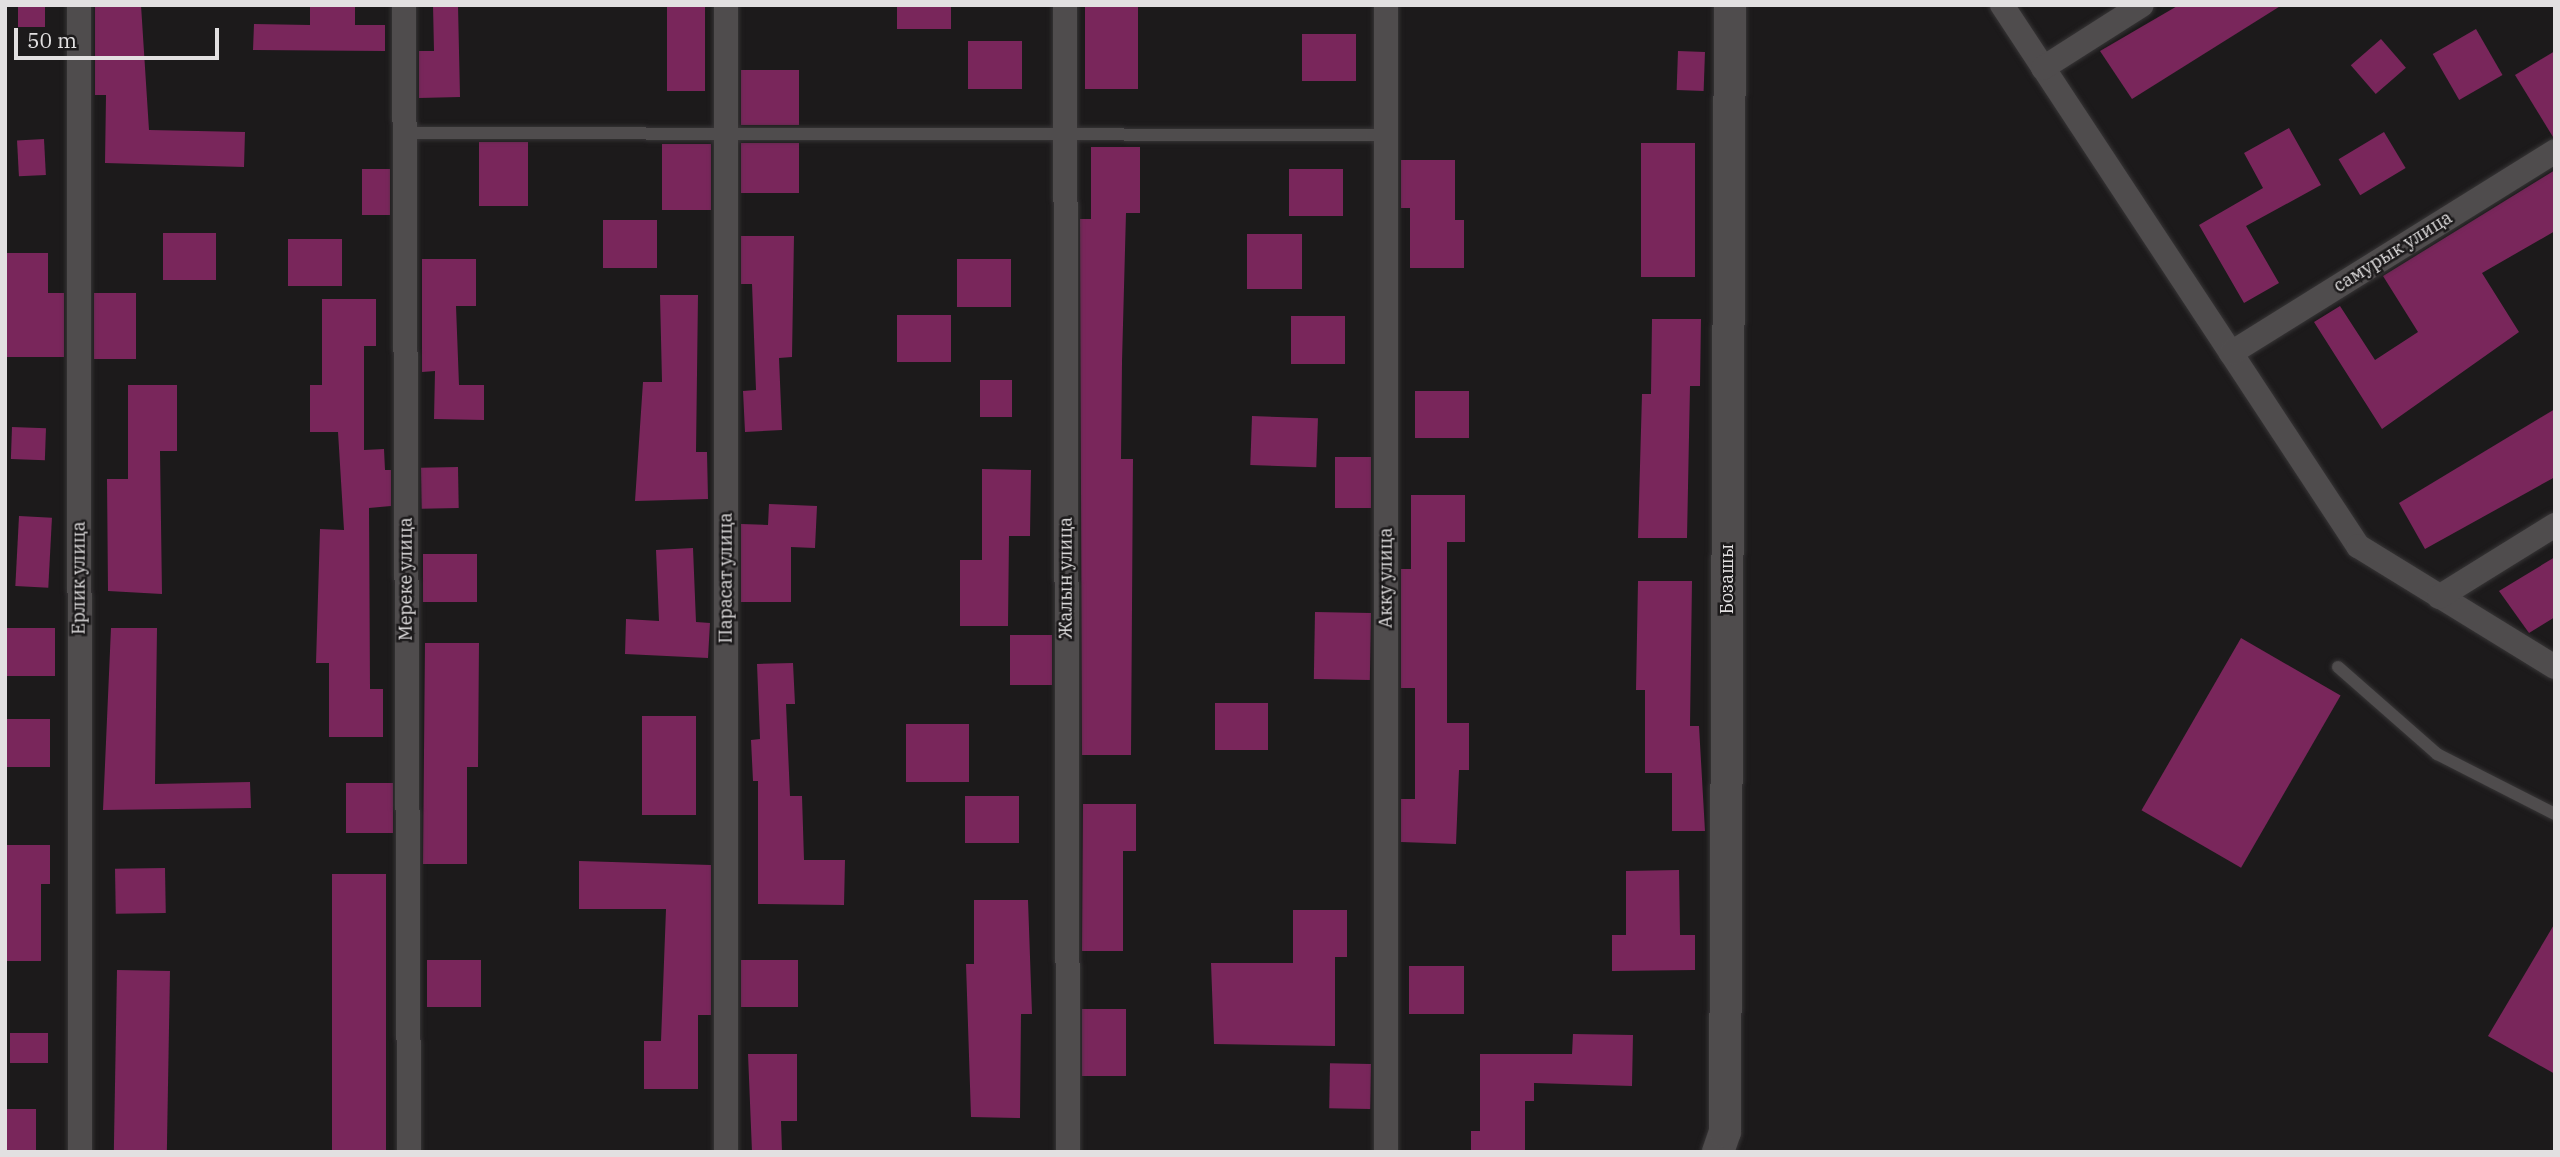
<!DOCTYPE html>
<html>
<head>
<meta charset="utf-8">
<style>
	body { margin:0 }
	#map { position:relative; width:2560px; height:1157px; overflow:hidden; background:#1c1a1b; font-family:"IBM Plex Serif",serif }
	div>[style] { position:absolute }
	.building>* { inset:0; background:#79265b; transform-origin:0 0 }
	.roads { filter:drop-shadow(0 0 2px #373536) drop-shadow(0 0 2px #373536) }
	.service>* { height:12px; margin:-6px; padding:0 6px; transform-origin:6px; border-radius:6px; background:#4f4c4d }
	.minor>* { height:24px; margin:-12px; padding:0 12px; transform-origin:12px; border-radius:12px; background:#4f4c4d }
	.tertiary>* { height:32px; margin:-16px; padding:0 16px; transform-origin:16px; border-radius:16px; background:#4f4c4d }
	span { translate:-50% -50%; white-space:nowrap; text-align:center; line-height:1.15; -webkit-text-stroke:5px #1c1a1b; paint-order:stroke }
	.street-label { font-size:18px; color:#e2e0e1 }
	.frame { position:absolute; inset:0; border:7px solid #e2e0e1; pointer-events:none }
	.scale { position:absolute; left:14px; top:28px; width:205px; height:32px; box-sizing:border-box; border:4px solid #e2e0e1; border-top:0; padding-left:9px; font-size:21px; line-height:24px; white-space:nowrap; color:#e2e0e1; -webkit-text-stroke:5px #1c1a1b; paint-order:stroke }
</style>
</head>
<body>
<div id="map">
	<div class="building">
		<i style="left:18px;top:5px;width:27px;height:22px"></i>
		<i style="clip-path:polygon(95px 5px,141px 5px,149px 130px,245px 132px,244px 167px,105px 163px,106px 95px,95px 95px)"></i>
		<i style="clip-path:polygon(310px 5px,355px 5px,355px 25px,385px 25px,385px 51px,253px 50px,254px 24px,310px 25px)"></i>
		<i style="clip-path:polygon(433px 5px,458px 5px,460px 97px,419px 98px,419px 51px,434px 51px)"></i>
		<i style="left:667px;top:5px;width:38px;height:86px"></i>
		<i style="left:897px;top:5px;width:54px;height:24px"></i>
		<i style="left:1085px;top:5px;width:53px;height:84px"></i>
		<i style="clip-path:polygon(2179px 5px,2282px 5px,2132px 99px,2100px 51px)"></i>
		<i style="left:2476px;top:29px;width:53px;height:50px;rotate:60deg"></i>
		<i style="left:1302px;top:34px;width:54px;height:47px"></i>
		<i style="left:2381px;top:39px;width:38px;height:40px;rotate:49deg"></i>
		<i style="left:968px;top:41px;width:54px;height:48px"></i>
		<i style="left:1678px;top:51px;width:27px;height:39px;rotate:2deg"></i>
		<i style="clip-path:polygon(2555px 51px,2555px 136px,2553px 137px,2515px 75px)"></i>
		<i style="left:741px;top:70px;width:58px;height:55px"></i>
		<i style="clip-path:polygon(2289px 128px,2321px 185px,2246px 226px,2279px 283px,2244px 303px,2199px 225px,2263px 188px,2244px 153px)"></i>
		<i style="left:2384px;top:132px;width:42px;height:53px;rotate:59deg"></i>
		<i style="left:44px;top:139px;width:36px;height:27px;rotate:87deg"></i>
		<i style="left:479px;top:142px;width:49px;height:64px"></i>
		<i style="left:799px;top:143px;width:50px;height:58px;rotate:90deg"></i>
		<i style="left:1641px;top:143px;width:54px;height:134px"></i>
		<i style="left:662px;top:144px;width:49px;height:66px"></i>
		<i style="clip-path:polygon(1091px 147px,1140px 147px,1140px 213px,1126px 213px,1122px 362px,1121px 459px,1133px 459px,1131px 755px,1082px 755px,1080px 219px,1091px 219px)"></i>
		<i style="clip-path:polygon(1401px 160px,1455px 160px,1455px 220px,1464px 220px,1464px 268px,1410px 268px,1410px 208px,1401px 208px)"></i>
		<i style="left:390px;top:169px;width:46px;height:28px;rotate:90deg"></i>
		<i style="left:1289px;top:169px;width:54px;height:47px"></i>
		<i style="clip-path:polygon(2555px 170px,2555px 231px,2482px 273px,2519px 332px,2382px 429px,2314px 322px,2340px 306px,2375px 360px,2418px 332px,2383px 276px)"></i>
		<i style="left:603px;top:220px;width:54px;height:48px"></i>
		<i style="left:163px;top:233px;width:53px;height:47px"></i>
		<i style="left:1302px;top:234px;width:55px;height:55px;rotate:90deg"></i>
		<i style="clip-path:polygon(741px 236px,794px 236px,792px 357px,779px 358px,782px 430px,745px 432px,743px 391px,756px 390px,752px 284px,741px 284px)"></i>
		<i style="left:288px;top:239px;width:54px;height:47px"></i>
		<i style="clip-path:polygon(5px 253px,48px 253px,48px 293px,64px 293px,64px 357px,5px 357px)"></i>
		<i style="clip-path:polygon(422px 259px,476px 259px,476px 306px,456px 306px,459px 385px,484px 385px,484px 420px,434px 419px,435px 371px,422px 372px)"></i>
		<i style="left:957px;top:259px;width:54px;height:48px"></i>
		<i style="left:94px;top:293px;width:42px;height:66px"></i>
		<i style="clip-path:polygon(660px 295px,698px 295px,696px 452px,707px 452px,708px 499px,635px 501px,643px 382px,662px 382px)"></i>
		<i style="clip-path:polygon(322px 299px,376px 299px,376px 346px,364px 346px,364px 450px,384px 449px,385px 470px,391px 470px,391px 506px,369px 508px,370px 689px,383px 689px,383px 737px,329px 737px,329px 663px,316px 663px,320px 529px,344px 530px,338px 432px,310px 432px,310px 385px,322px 385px)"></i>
		<i style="left:897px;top:315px;width:54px;height:47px"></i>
		<i style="left:1291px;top:316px;width:54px;height:48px"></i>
		<i style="clip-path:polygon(1652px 319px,1701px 319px,1700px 386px,1690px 386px,1687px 538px,1638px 538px,1642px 394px,1651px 394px)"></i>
		<i style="left:980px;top:380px;width:32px;height:37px"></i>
		<i style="clip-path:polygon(128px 385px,177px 385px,177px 451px,160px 451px,162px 594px,108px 591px,107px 479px,128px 479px)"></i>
		<i style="left:1415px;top:391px;width:54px;height:47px"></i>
		<i style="clip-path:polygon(2555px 409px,2555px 477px,2425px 549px,2399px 503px)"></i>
		<i style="left:1252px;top:416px;width:66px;height:49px;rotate:2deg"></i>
		<i style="left:12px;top:427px;width:34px;height:32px;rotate:2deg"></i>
		<i style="left:1335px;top:457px;width:36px;height:51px"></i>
		<i style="left:458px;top:467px;width:41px;height:37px;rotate:89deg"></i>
		<i style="clip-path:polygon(982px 469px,1031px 470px,1030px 536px,1009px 536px,1008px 626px,960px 626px,960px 560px,982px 560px)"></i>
		<i style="clip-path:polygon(1411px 495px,1465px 495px,1465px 542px,1447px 542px,1447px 723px,1469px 723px,1469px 770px,1459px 770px,1456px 844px,1401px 842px,1401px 799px,1415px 799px,1415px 688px,1401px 688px,1401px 569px,1411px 569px)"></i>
		<i style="clip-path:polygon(769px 504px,817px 506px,815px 548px,791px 547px,791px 602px,741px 602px,741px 524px,768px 525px)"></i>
		<i style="left:19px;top:516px;width:33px;height:70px;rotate:3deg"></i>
		<i style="clip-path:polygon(693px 548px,696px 622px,710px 623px,708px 658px,625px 654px,626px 619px,659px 621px,656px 550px)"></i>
		<i style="left:423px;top:554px;width:54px;height:48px"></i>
		<i style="clip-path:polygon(2555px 557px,2555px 617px,2529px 633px,2499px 591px)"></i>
		<i style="clip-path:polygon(1638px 581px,1692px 581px,1690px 726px,1699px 726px,1705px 831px,1672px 831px,1672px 773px,1645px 773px,1645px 690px,1636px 690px)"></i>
		<i style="left:1315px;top:612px;width:56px;height:67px;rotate:1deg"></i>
		<i style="left:5px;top:628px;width:50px;height:48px"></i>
		<i style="clip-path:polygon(111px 628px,157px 628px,155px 784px,250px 782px,251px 808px,103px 810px)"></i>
		<i style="left:1010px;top:635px;width:42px;height:50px"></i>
		<i style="left:2241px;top:638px;width:115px;height:199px;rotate:30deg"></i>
		<i style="clip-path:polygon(425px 643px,479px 643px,478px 767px,467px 767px,467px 864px,423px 864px)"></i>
		<i style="clip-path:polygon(793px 663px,795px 704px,786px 704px,790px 796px,802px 796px,804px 860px,845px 860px,844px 905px,758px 904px,758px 781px,753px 781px,751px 740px,760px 739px,757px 664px)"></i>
		<i style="left:1215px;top:703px;width:53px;height:47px"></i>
		<i style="left:642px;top:716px;width:54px;height:99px"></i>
		<i style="left:5px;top:719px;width:45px;height:48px"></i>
		<i style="left:906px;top:724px;width:63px;height:58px"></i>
		<i style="left:346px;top:783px;width:47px;height:50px"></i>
		<i style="left:965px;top:796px;width:54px;height:47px"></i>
		<i style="clip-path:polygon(1083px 804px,1136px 804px,1136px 851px,1123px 851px,1123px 951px,1082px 951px)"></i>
		<i style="clip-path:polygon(5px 845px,50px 845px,50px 884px,41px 884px,41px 961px,5px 961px)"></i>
		<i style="clip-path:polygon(579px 861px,711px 865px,711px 1015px,698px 1015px,698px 1089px,644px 1089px,644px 1041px,661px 1041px,666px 909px,579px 909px)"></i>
		<i style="left:165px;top:868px;width:45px;height:50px;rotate:89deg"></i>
		<i style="clip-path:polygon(1679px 870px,1680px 935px,1695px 935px,1695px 970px,1612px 971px,1612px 935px,1626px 935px,1626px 871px)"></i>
		<i style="left:332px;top:874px;width:54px;height:278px"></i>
		<i style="clip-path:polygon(974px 900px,1028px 900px,1032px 1014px,1021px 1014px,1020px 1118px,971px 1117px,966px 964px,974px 964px)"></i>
		<i style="clip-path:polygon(1293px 910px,1347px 910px,1347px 957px,1335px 957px,1335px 1046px,1214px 1044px,1211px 963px,1293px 963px)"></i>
		<i style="clip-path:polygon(2555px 923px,2555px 1074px,2488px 1036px)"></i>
		<i style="left:427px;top:960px;width:54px;height:47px"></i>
		<i style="left:741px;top:960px;width:57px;height:47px"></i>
		<i style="left:1409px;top:966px;width:55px;height:48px"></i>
		<i style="left:117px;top:970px;width:53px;height:182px;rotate:1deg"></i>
		<i style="left:1082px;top:1009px;width:44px;height:67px"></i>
		<i style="left:10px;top:1033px;width:38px;height:30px"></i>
		<i style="clip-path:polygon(1573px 1034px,1633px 1035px,1632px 1086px,1534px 1083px,1534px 1101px,1525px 1101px,1525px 1152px,1471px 1152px,1471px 1131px,1480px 1131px,1480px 1054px,1572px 1054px)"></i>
		<i style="clip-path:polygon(748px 1054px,797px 1054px,797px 1121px,781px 1121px,782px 1152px,752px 1152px)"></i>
		<i style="left:1371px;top:1064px;width:45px;height:41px;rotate:91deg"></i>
		<i style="left:5px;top:1109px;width:31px;height:43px"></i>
	</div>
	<div class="roads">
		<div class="service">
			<i style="left:404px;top:133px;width:982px;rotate:0.12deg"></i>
			<i style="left:2338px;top:667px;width:132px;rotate:41.3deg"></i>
			<i style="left:2437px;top:754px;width:132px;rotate:27deg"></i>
		</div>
		<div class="minor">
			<i style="left:79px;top:5px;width:1147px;rotate:89.95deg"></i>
			<i style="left:404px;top:5px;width:1147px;rotate:89.75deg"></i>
			<i style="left:726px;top:5px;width:1147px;rotate:90deg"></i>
			<i style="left:1065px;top:5px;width:1147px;rotate:89.85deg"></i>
			<i style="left:1386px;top:5px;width:1147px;rotate:90deg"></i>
			<i style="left:2002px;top:5px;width:648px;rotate:56.65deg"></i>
			<i style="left:2358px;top:546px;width:231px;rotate:31.6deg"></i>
			<i style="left:2043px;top:68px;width:117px;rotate:-32.5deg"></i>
			<i style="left:2231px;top:353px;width:382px;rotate:-31.9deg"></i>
			<i style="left:2439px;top:597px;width:137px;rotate:-31.8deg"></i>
		</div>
		<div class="tertiary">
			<i style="left:1718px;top:1152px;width:21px;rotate:-71deg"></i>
			<i style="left:1725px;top:1132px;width:1127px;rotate:-89.75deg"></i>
		</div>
	</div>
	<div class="street-label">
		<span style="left:2393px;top:252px;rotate:-32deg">самурык улица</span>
		<span style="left:79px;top:578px;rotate:-90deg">Ерлик улица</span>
		<span style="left:726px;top:578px;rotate:-90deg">Парасат улица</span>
		<span style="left:1066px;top:578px;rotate:-90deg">Жалын улица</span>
		<span style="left:1386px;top:578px;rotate:-90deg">Акку улица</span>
		<span style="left:406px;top:579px;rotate:-90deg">Мереке улица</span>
		<span style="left:1727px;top:579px;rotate:-90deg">Бозашы</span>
	</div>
	<div class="frame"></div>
	<div class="scale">50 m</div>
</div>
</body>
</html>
